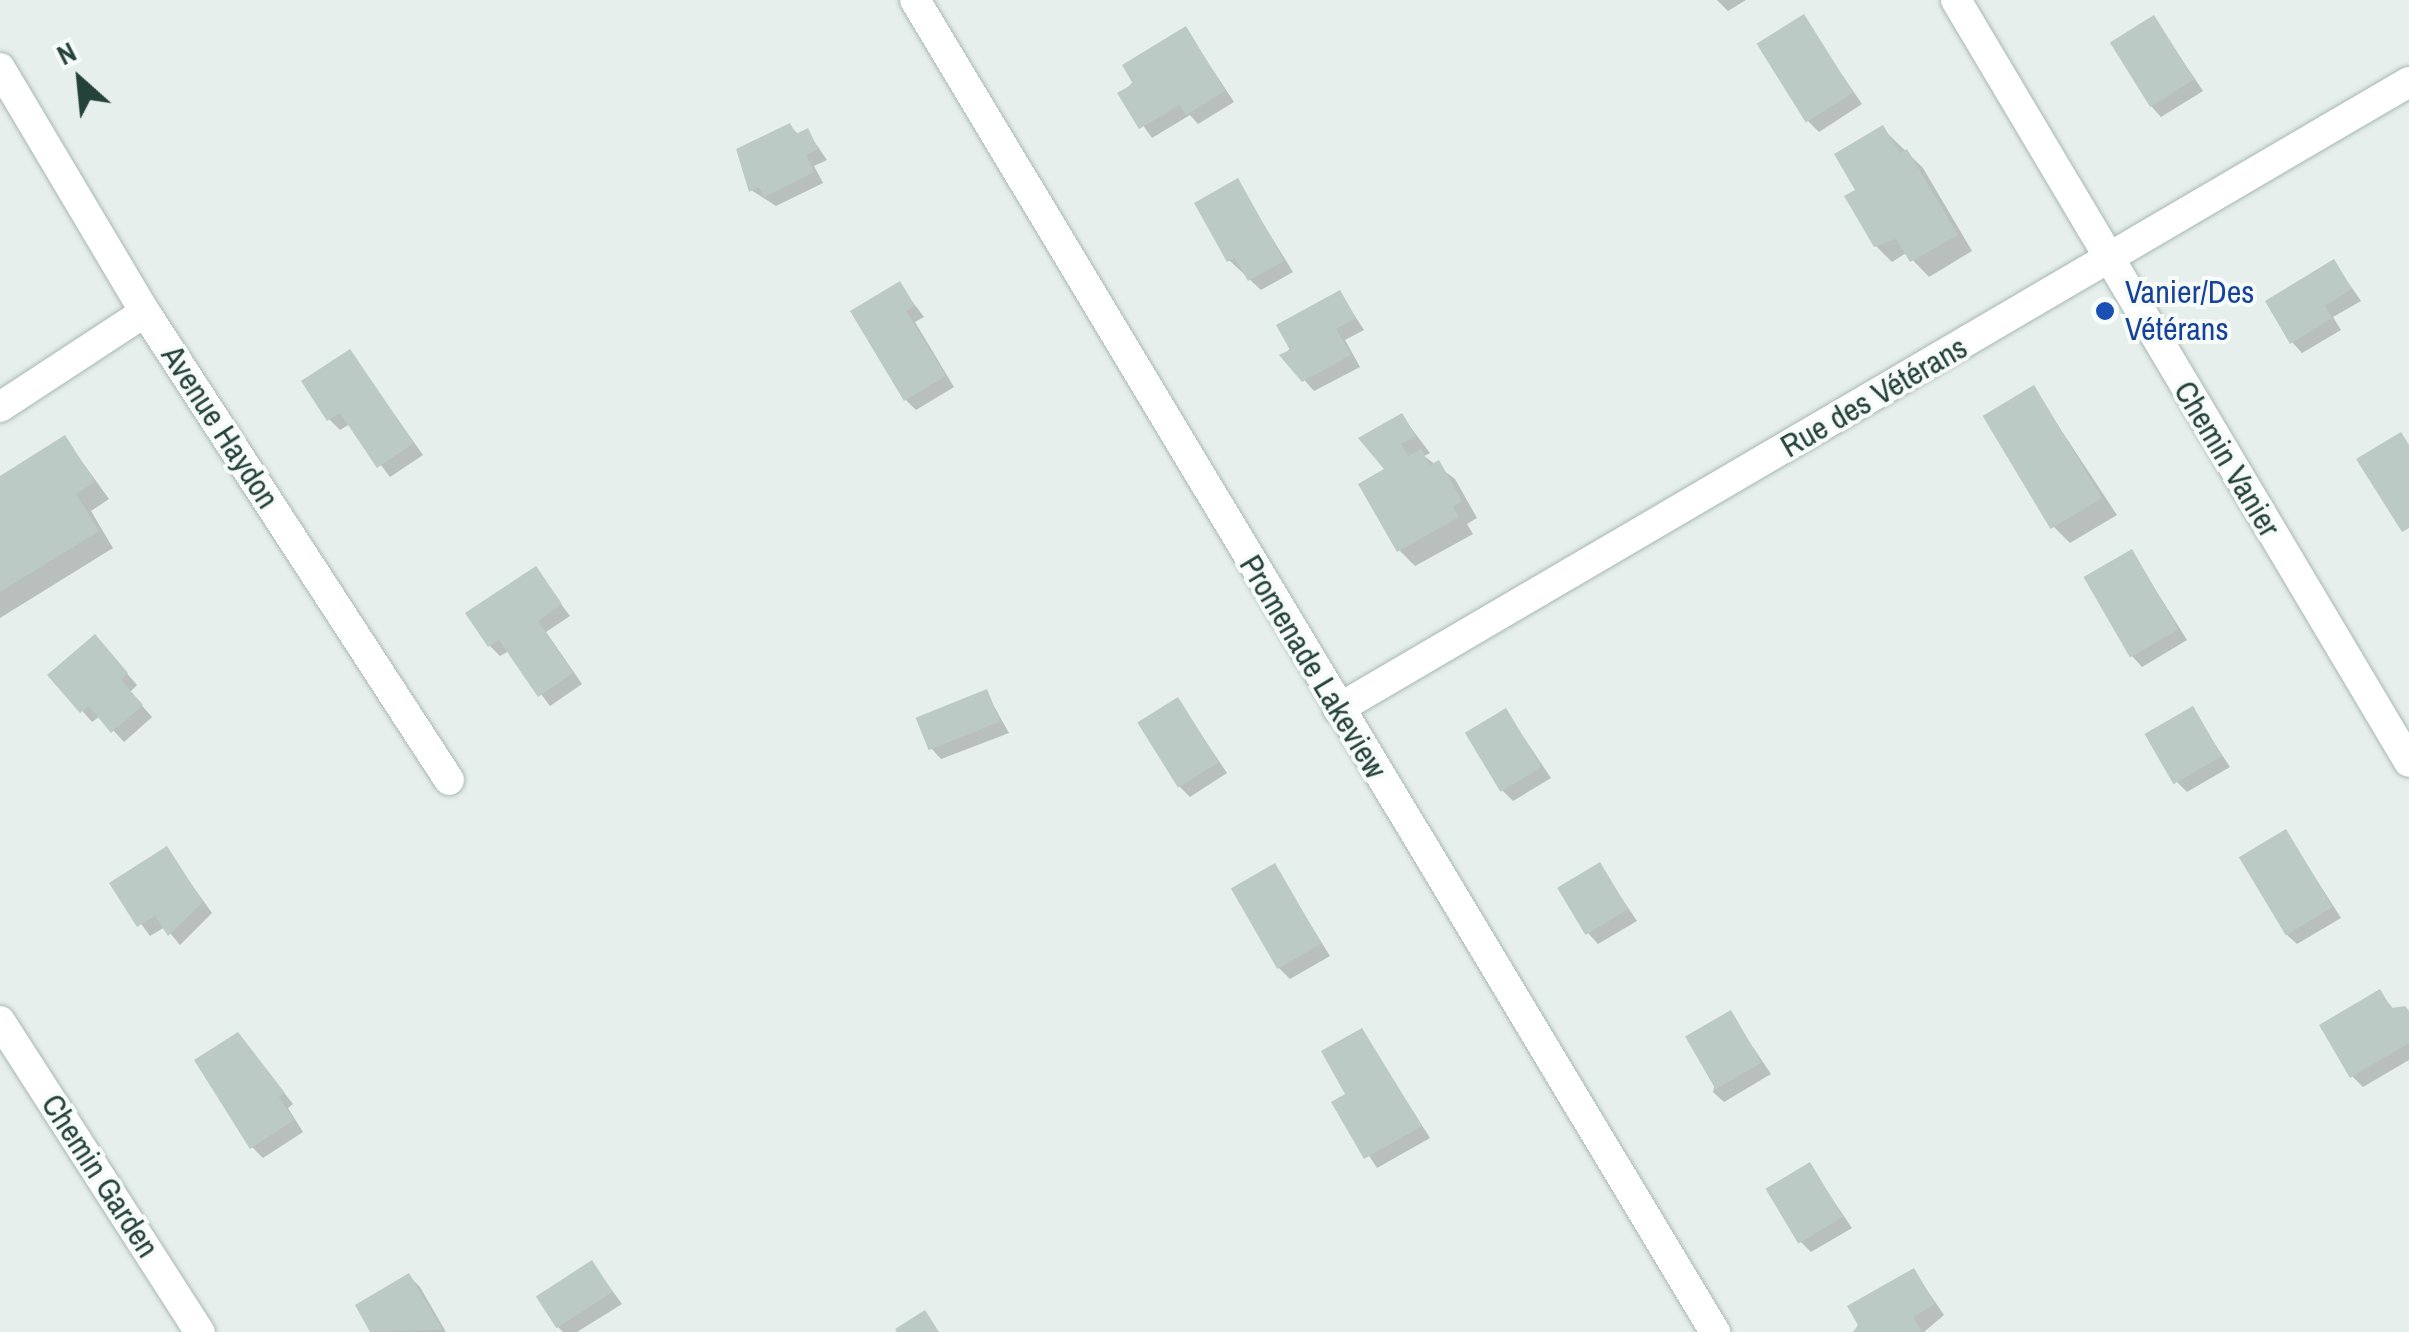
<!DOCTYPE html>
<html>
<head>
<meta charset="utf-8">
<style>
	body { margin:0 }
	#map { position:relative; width:2409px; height:1332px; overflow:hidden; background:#e6efeb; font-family:"Archivo Narrow",sans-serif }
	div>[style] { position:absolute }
	.shadow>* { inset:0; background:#0003 }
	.building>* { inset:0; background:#bbcac4; transform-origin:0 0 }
	.roads { filter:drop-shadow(0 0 2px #a8b8b2) drop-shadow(0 0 2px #a8b8b2) }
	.minor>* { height:30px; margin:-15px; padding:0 15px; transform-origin:15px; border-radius:15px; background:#fff }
	.dots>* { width:28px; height:28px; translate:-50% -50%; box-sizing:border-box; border:5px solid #f7fbf9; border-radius:50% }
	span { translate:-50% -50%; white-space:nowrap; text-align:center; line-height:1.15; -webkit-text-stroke:8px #f7fbf9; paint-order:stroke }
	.transit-label { font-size:32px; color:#164399 }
	.left { translate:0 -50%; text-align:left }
	.street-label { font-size:32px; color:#24423a }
	.north { position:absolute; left:30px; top:30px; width:100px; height:100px; -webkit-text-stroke:8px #f7fbf9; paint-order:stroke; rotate:333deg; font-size:28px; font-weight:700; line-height:40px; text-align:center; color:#24423a }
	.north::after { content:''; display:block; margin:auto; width:35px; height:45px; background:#24423a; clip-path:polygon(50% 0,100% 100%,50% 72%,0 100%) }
</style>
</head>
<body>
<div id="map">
	<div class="shadow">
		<i style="clip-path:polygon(1717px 0,1746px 0,1728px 11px)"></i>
		<i style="clip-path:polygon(1803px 18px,1862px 104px,1819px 132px,1808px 121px)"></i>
		<i style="clip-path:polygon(2154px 18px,2203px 91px,2161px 117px,2151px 106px)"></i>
		<i style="clip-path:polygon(1186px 29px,1234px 102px,1198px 124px,1190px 115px,1152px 138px,1121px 94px)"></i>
		<i style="clip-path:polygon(790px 126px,799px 135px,807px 131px,827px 160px,814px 166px,823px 183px,776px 206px,751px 190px,742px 169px)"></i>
		<i style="clip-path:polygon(1883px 129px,1923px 168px,1972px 251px,1929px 277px,1906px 253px,1892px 262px,1876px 246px,1859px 191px)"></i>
		<i style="clip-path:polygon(1237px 181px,1293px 272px,1261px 290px,1229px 260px)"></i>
		<i style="clip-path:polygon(2334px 262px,2361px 301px,2333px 317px,2341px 330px,2302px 353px,2292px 342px)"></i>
		<i style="clip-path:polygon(899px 284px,924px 317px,915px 322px,954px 387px,916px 410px,906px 400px)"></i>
		<i style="clip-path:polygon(1340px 293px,1364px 330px,1345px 340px,1360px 367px,1314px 391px,1283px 356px)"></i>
		<i style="clip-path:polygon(350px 352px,423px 455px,390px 477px,350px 424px,340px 430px,329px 419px)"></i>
		<i style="clip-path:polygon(2034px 389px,2117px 515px,2070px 543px,2054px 527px)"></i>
		<i style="clip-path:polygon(1402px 416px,1430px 453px,1424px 456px,1455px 479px,1477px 518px,1467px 524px,1473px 534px,1415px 566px,1399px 550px,1388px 470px)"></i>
		<i style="clip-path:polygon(65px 438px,109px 499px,91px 511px,113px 548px,0 618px,0 492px)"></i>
		<i style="clip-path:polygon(2132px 552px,2187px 640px,2142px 667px,2132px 656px)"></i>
		<i style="clip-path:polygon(535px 569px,570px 616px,546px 632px,582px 684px,550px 706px,509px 651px,500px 656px,490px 646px)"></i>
		<i style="clip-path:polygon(105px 648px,137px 685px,130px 692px,152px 717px,124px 742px,100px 716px,92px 722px,51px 675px)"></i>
		<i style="clip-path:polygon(986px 692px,1009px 733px,941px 759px,931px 748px)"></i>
		<i style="clip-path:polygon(1178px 700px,1227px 773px,1190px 797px,1179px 786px)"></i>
		<i style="clip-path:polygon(2192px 709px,2230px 767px,2187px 792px,2177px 782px)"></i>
		<i style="clip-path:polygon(1506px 711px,1551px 778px,1513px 801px,1502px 790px)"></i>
		<i style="clip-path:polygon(2286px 832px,2341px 918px,2297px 944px,2286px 934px)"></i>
		<i style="clip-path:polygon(166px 849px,212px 913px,180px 945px,165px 927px,150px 936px,112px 884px)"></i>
		<i style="clip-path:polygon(1274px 866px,1330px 956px,1290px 979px,1279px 968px)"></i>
		<i style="clip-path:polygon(1600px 866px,1637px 921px,1598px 944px,1588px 933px)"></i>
		<i style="clip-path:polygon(2380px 992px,2394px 1010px,2409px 1013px,2409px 1060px,2363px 1087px,2352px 1076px)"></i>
		<i style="clip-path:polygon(1730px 1013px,1771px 1074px,1724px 1102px,1713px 1092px)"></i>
		<i style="clip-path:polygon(1362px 1031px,1430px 1138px,1377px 1168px,1335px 1103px,1349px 1095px)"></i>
		<i style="clip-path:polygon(238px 1035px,293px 1104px,288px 1108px,303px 1132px,263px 1158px,252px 1147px)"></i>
		<i style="clip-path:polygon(1810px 1166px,1852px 1228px,1811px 1252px,1801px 1242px)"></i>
		<i style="clip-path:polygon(592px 1263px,622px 1304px,577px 1332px,563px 1332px,558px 1327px)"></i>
		<i style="clip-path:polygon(1914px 1271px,1944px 1315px,1924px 1332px,1861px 1332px,1851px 1307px)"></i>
		<i style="clip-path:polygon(409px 1276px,420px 1287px,446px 1332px,373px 1332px,358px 1306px)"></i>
	</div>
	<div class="building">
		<i style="left:1804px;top:14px;width:93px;height:56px;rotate:58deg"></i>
		<i style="left:2154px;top:15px;width:76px;height:52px;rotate:58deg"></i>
		<i style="clip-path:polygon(1186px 26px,1225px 91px,1186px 115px,1180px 105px,1139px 129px,1117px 93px,1133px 84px,1122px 65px)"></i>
		<i style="clip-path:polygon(790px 123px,796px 134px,808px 128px,818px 149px,806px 155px,814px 172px,764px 197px,759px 187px,749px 192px,736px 149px)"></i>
		<i style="clip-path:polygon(1883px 125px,1900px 153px,1907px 149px,1958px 235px,1910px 262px,1896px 239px,1874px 247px,1844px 196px,1855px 190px,1834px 154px)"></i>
		<i style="clip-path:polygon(1238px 178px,1284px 261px,1248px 281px,1235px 258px,1227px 262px,1194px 203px)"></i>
		<i style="clip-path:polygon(2334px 259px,2352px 289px,2325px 306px,2332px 318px,2290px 344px,2265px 301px)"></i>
		<i style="clip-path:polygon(900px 281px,915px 306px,906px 311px,946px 376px,904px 401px,850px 311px)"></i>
		<i style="clip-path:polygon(1340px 290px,1356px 318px,1336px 329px,1351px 355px,1302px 382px,1279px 355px,1290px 350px,1276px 325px)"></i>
		<i style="clip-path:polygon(350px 349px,414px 443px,377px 468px,340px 413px,327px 421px,301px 381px)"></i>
		<i style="left:2034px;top:385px;width:132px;height:60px;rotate:59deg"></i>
		<i style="clip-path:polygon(1402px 413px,1416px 436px,1401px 444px,1408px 456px,1421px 449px,1430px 465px,1439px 460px,1462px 501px,1453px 507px,1459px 517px,1397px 552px,1358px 484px,1384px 469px,1358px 438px)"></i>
		<i style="clip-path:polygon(2401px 432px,2409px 445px,2409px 528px,2402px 532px,2356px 459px)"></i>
		<i style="clip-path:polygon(65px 435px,95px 482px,76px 494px,99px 531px,0 592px,0 476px)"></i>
		<i style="left:2132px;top:549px;width:93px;height:56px;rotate:60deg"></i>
		<i style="clip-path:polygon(536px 566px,562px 604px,538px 621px,573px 673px,538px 697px,499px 640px,488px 647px,465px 613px)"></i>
		<i style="clip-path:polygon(95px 634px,128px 673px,121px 680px,143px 705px,111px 733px,89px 706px,80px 713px,47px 675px)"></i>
		<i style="left:987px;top:689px;width:35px;height:77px;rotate:68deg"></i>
		<i style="left:1178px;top:697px;width:77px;height:48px;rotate:58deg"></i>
		<i style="left:2193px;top:706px;width:58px;height:56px;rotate:60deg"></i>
		<i style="left:1506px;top:708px;width:69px;height:48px;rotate:59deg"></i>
		<i style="left:2286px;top:829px;width:91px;height:55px;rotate:59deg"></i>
		<i style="clip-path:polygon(167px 846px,203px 902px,168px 936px,155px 916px,137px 927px,109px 883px)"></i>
		<i style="left:1600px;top:862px;width:55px;height:50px;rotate:59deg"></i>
		<i style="left:1275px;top:863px;width:93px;height:51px;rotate:60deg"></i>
		<i style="clip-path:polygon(2380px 989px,2391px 1008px,2405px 1006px,2409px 1011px,2409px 1043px,2350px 1078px,2319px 1025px)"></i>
		<i style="left:1731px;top:1010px;width:61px;height:53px;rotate:60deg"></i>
		<i style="clip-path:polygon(1362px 1028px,1422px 1126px,1364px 1159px,1331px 1102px,1345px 1094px,1321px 1051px)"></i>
		<i style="clip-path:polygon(238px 1032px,285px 1093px,279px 1097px,294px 1120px,250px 1149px,194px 1060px)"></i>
		<i style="left:1810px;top:1162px;width:64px;height:52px;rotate:59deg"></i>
		<i style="left:592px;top:1260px;width:38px;height:67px;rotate:57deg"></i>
		<i style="clip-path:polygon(1914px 1268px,1935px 1304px,1913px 1317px,1922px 1332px,1853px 1332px,1858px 1325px,1847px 1306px)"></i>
		<i style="clip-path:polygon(409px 1273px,443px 1330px,370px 1332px,355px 1305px)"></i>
		<i style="clip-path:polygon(925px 1310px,939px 1332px,897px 1332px,895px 1329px)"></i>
	</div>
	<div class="roads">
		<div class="minor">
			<i style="left:915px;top:0;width:1554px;rotate:59.01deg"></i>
			<i style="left:1956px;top:0;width:886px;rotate:59.27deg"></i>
			<i style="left:0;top:68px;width:284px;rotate:59.3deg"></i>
			<i style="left:145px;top:312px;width:558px;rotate:56.99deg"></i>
			<i style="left:0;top:407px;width:173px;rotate:-33.2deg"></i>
			<i style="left:1338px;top:709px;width:1241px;rotate:-30.35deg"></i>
			<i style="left:0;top:1021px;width:370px;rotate:57.3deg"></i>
		</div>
	</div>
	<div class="dots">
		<i style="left:2105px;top:311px;background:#1a4fb4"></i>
	</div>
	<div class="transit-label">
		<span class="left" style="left:2125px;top:311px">Vanier/Des<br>Vétérans</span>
	</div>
	<div class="street-label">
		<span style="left:1874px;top:397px;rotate:-30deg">Rue des Vétérans</span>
		<span style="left:220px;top:427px;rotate:57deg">Avenue Haydon</span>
		<span style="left:2227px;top:459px;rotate:59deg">Chemin Vanier</span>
		<span style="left:1313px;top:667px;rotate:59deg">Promenade Lakeview</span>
		<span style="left:100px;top:1176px;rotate:57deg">Chemin Garden</span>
	</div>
	<div class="north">N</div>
</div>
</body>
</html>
